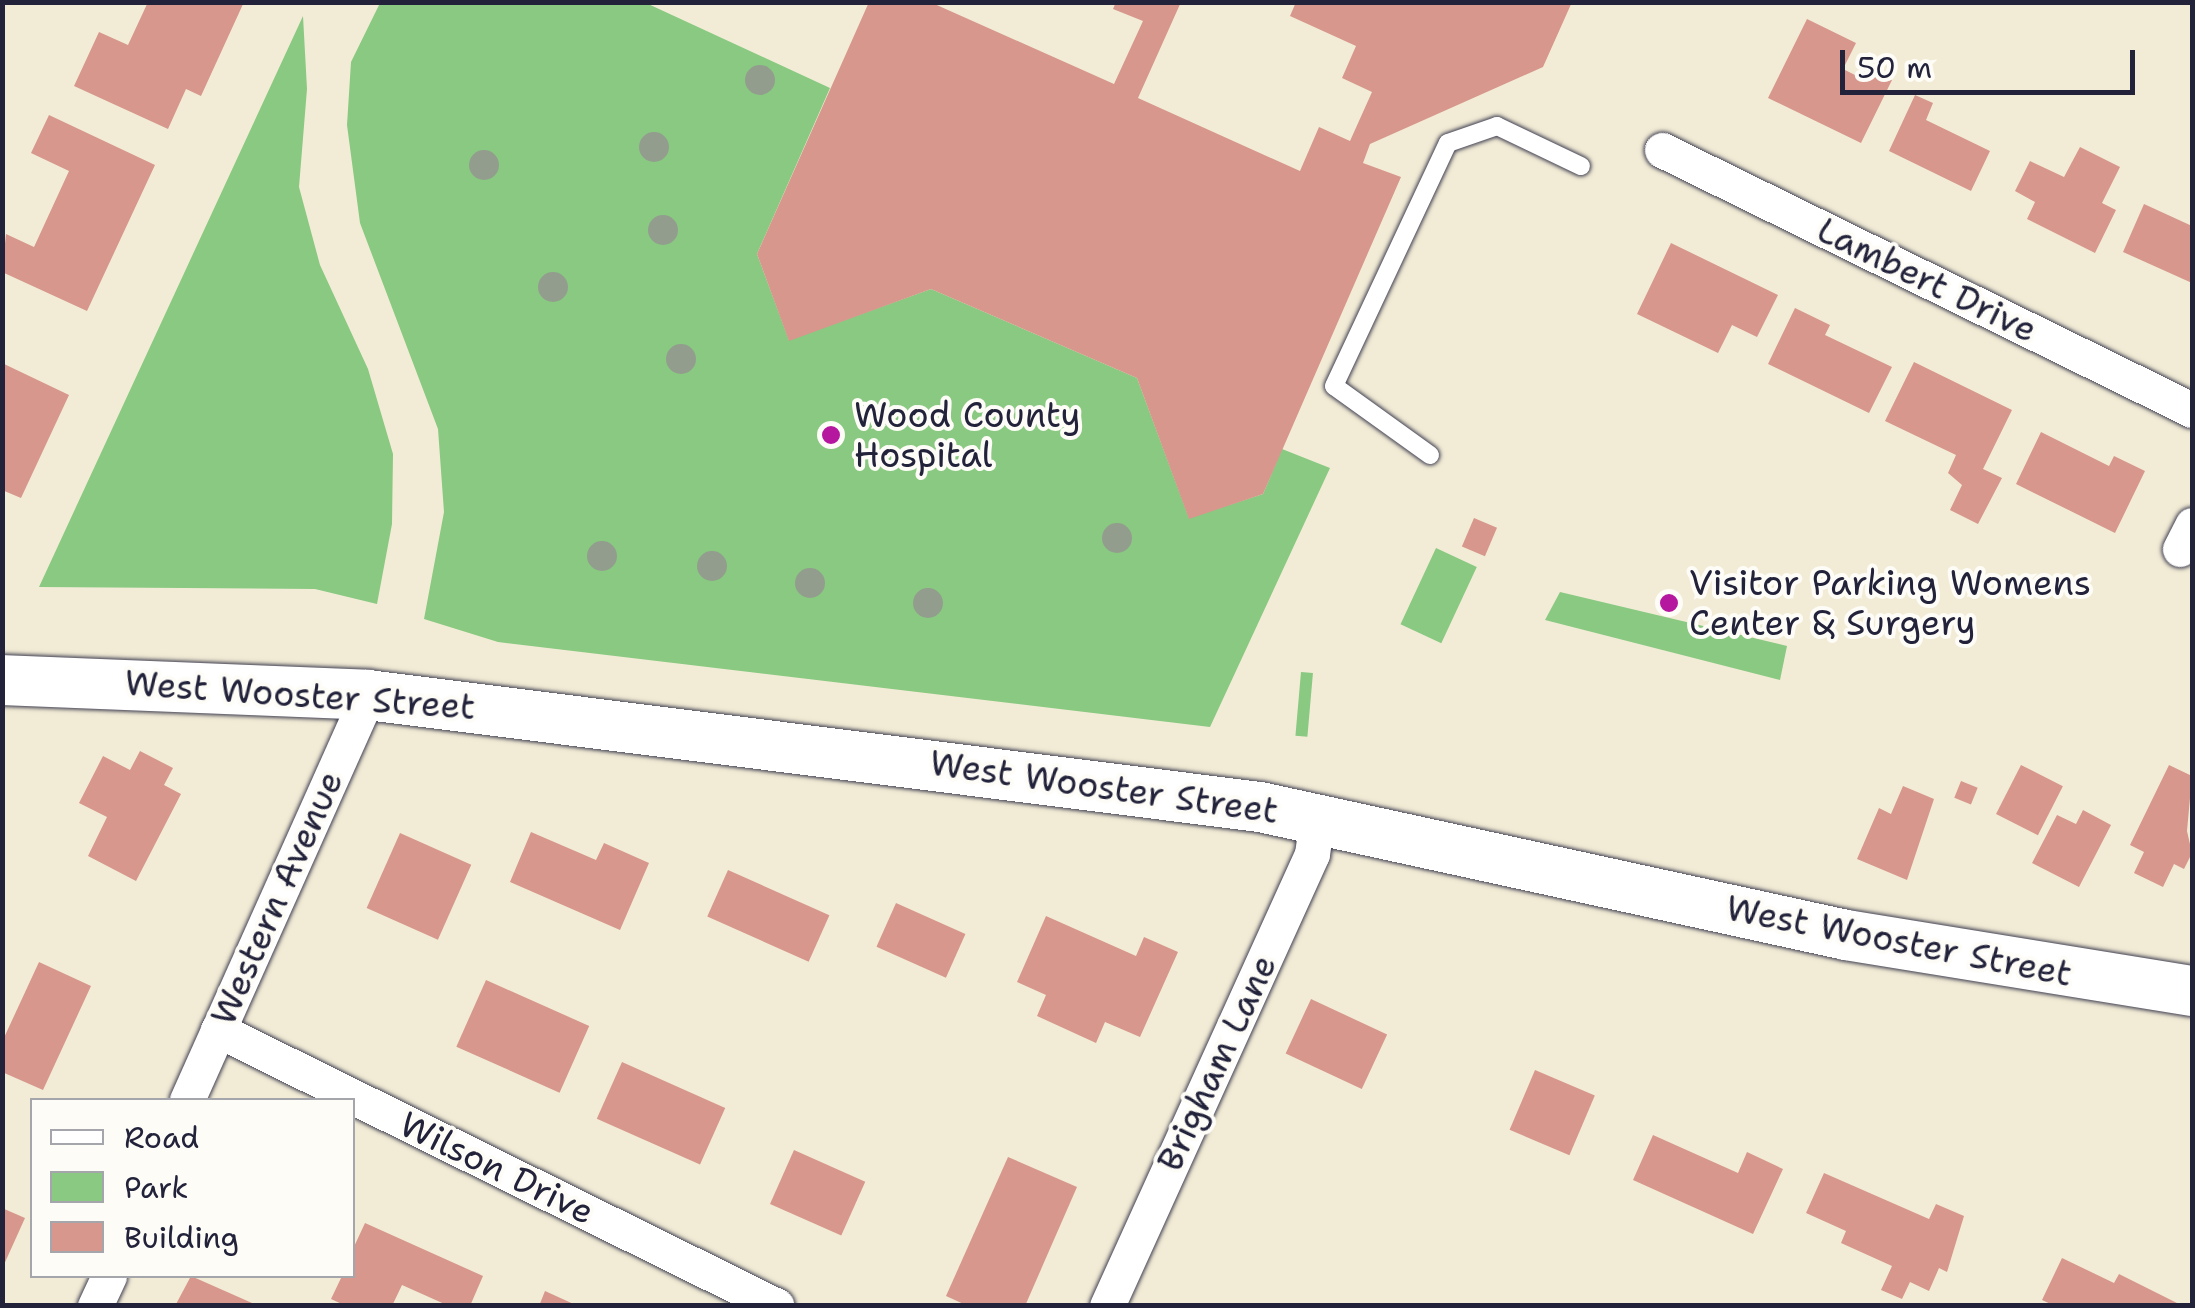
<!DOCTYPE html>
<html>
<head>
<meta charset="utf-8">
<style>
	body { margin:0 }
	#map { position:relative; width:2195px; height:1308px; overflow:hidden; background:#f2ecd6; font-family:"Shantell Sans",sans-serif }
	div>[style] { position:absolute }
	.green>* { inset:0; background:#89c981; transform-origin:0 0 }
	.building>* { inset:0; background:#d7978c; transform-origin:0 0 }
	.roads { filter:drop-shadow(0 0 2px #414052) drop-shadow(0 0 2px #414052) }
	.lane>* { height:18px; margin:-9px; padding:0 9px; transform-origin:9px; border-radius:9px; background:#fff }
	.street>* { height:35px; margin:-17.5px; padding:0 17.5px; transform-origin:17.5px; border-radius:17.5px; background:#fff }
	.secondary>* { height:50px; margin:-25px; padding:0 25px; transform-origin:25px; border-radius:25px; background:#fff }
	.trees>* { width:30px; height:30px; margin:-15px; border-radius:50%; background:#939d8e }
	.dots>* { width:28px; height:28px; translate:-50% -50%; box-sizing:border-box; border:5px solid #fdfcf7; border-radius:50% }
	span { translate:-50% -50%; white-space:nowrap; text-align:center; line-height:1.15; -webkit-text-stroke:8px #fdfcf7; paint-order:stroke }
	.street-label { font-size:35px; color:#22223b }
	.poi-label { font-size:35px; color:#22223b }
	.left { translate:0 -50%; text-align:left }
	.frame { position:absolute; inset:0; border:5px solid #22223b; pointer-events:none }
	.legend { position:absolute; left:30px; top:1098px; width:325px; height:180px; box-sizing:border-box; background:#fdfcf7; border:2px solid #a5a5ac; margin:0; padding:12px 18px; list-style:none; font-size:30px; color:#22223b }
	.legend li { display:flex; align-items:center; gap:20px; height:50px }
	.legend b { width:50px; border:2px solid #a5a5ac }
	.scale { position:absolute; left:1840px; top:50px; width:295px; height:45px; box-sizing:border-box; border:5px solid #22223b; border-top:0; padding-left:12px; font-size:30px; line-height:35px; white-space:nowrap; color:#22223b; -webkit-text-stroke:8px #fdfcf7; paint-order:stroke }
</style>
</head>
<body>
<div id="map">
	<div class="green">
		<i style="clip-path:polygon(380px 3px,646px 3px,830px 88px,757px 254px,789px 340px,931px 289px,1137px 378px,1189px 518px,1263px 494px,1282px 449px,1330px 468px,1210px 727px,498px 642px,424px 619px,444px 512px,438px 429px,360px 223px,347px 125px,351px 62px)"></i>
		<i style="clip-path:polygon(303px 16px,307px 89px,299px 187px,320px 265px,368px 369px,393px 454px,392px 524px,377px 604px,315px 589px,39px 587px)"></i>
		<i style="left:1436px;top:548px;width:45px;height:84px;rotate:25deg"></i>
		<i style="clip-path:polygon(1560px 592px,1787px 646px,1780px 680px,1545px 620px)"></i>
		<i style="left:1301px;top:672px;width:12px;height:64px;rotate:5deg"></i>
	</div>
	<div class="building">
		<i style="clip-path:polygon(148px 2px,244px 2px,201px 96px,186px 89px,168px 129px,74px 86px,99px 32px,128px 45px)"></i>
		<i style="clip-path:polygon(869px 2px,930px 2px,1114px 84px,1143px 21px,1113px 9px,1116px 2px,1181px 2px,1138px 98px,1300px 171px,1319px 127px,1350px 141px,1372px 92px,1342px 78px,1356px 46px,1290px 16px,1296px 2px,1572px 2px,1543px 67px,1370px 144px,1363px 163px,1401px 177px,1263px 494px,1189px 519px,1137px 378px,931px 289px,789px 341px,757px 254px)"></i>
		<i style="clip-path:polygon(1807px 19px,1856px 43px,1843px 69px,1861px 78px,1866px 67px,1892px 80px,1861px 143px,1768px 98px)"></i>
		<i style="clip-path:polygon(1915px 95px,1933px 103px,1926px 120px,1990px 151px,1971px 191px,1889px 151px)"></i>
		<i style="clip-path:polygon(49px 115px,155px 165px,87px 311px,2px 272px,6px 234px,34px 247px,69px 171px,31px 153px)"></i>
		<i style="clip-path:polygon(2080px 147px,2120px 167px,2102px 203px,2116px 210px,2095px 253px,2027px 219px,2035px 202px,2015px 191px,2030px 161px,2064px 177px)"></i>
		<i style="clip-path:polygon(2144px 204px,2192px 226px,2192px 283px,2123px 252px)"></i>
		<i style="clip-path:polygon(1671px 243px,1778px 295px,1757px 337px,1732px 325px,1718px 353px,1637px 314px)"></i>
		<i style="clip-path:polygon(1795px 308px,1830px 325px,1825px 335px,1892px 367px,1869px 413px,1768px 364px)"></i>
		<i style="clip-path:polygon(1914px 362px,2012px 410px,1983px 469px,2002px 478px,1978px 524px,1950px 510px,1962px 485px,1948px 473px,1956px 455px,1885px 421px)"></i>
		<i style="clip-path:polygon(2px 363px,69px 395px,21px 498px,2px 490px)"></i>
		<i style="clip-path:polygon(2041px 432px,2109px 466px,2114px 456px,2145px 471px,2115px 533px,2016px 484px)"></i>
		<i style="left:1474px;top:518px;width:25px;height:31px;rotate:23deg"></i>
		<i style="clip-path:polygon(140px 751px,173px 768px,164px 785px,181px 794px,136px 881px,88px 856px,107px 817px,79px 803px,103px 756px,130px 770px)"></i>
		<i style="left:2021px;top:765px;width:47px;height:55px;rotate:27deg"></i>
		<i style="clip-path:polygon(2169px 765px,2192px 776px,2187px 831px,2192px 853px,2184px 869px,2174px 864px,2163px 887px,2134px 873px,2144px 852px,2130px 845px)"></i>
		<i style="left:1961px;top:781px;width:18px;height:18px;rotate:22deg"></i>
		<i style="clip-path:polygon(1903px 786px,1934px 799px,1907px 880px,1857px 859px,1879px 808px,1891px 814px)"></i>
		<i style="clip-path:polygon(2083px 810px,2111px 825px,2079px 887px,2032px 863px,2057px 815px,2076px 824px)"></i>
		<i style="clip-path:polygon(531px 832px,596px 860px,604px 843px,649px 863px,620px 930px,510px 882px)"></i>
		<i style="left:400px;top:833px;width:78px;height:82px;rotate:24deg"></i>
		<i style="left:728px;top:870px;width:111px;height:51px;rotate:24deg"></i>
		<i style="left:896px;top:903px;width:76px;height:48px;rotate:24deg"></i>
		<i style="clip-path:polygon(1046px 916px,1136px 956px,1144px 937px,1178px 952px,1140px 1037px,1105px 1022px,1096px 1043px,1037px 1016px,1046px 995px,1017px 982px)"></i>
		<i style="clip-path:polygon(39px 962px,91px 986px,43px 1090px,2px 1072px,2px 1042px)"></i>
		<i style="left:486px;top:980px;width:113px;height:73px;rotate:24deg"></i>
		<i style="left:1311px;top:999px;width:84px;height:60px;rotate:25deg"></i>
		<i style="left:622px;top:1062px;width:113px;height:62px;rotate:24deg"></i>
		<i style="left:1535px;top:1070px;width:65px;height:65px;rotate:23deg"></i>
		<i style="clip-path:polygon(1653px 1135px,1738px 1173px,1747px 1152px,1783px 1169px,1753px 1234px,1633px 1180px)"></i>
		<i style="left:794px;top:1150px;width:78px;height:59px;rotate:24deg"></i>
		<i style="clip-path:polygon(1008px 1157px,1077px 1187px,1025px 1306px,968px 1306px,946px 1296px)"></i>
		<i style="clip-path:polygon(1824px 1173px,1929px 1219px,1936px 1204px,1964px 1216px,1947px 1272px,1939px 1268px,1929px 1291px,1910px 1282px,1902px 1299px,1881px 1290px,1892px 1266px,1841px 1243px,1846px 1231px,1806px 1213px)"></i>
		<i style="clip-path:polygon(2px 1208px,25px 1218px,2px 1269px)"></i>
		<i style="clip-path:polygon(365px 1223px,483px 1276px,470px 1306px,449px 1306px,402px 1285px,392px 1306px,346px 1306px,331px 1299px,342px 1276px,352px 1276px,352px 1251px)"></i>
		<i style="clip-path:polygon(2062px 1258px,2114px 1283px,2119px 1274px,2183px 1306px,2055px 1306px,2042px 1300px)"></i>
		<i style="clip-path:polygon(191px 1276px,259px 1306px,175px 1306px)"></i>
		<i style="clip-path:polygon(545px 1291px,578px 1306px,539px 1306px)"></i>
	</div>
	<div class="roads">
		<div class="lane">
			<i style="left:1430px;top:455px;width:118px;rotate:-144.3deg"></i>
			<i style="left:1334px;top:386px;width:268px;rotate:-64.9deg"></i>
			<i style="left:1448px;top:143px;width:52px;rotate:-19.1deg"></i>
			<i style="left:1497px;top:126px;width:93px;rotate:25.5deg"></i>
		</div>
		<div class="street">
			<i style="left:1662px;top:150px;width:590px;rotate:26.13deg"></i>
			<i style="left:2180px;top:549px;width:27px;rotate:-63deg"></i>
			<i style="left:218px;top:1030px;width:623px;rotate:26.28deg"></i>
			<i style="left:187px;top:1100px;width:444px;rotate:-65.9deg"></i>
			<i style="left:95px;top:1306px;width:33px;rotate:-65deg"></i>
			<i style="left:1107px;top:1306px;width:496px;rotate:-65.6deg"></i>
			<i style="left:1312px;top:854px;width:37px;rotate:-82deg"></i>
		</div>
		<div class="secondary">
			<i style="left:2px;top:680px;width:366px;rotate:2.3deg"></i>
			<i style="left:368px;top:695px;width:899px;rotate:7.16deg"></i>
			<i style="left:1260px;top:807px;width:600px;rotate:12.32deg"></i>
			<i style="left:1846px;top:935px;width:351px;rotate:9.2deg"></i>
		</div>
	</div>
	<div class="trees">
		<i style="left:760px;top:80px"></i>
		<i style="left:654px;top:147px"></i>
		<i style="left:484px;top:165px"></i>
		<i style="left:663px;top:230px"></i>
		<i style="left:553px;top:287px"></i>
		<i style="left:681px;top:359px"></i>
		<i style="left:1117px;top:538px"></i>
		<i style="left:602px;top:556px"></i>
		<i style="left:712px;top:566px"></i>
		<i style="left:810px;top:583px"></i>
		<i style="left:928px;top:603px"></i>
	</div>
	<div class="dots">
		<i style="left:831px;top:435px;background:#b5179e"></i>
		<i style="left:1669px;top:603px;background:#b5179e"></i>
	</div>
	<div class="street-label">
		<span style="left:1927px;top:280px;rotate:26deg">Lambert Drive</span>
		<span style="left:300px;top:695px;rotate:4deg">West Wooster Street</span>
		<span style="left:1104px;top:787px;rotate:8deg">West Wooster Street</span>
		<span style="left:277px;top:898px;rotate:-66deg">Western Avenue</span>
		<span style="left:1899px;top:941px;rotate:11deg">West Wooster Street</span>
		<span style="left:1217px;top:1063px;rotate:-65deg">Brigham Lane</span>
		<span style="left:497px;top:1168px;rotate:26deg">Wilson Drive</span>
	</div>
	<div class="poi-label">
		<span class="left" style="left:854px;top:435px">Wood County<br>Hospital</span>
		<span class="left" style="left:1689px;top:603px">Visitor Parking Womens<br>Center &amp; Surgery</span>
	</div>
	<div class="frame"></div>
	<ul class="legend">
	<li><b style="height:12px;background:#fff"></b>Road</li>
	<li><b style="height:28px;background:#89c981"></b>Park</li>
	<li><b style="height:28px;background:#d7978c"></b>Building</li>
	</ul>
	<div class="scale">50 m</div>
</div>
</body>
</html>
